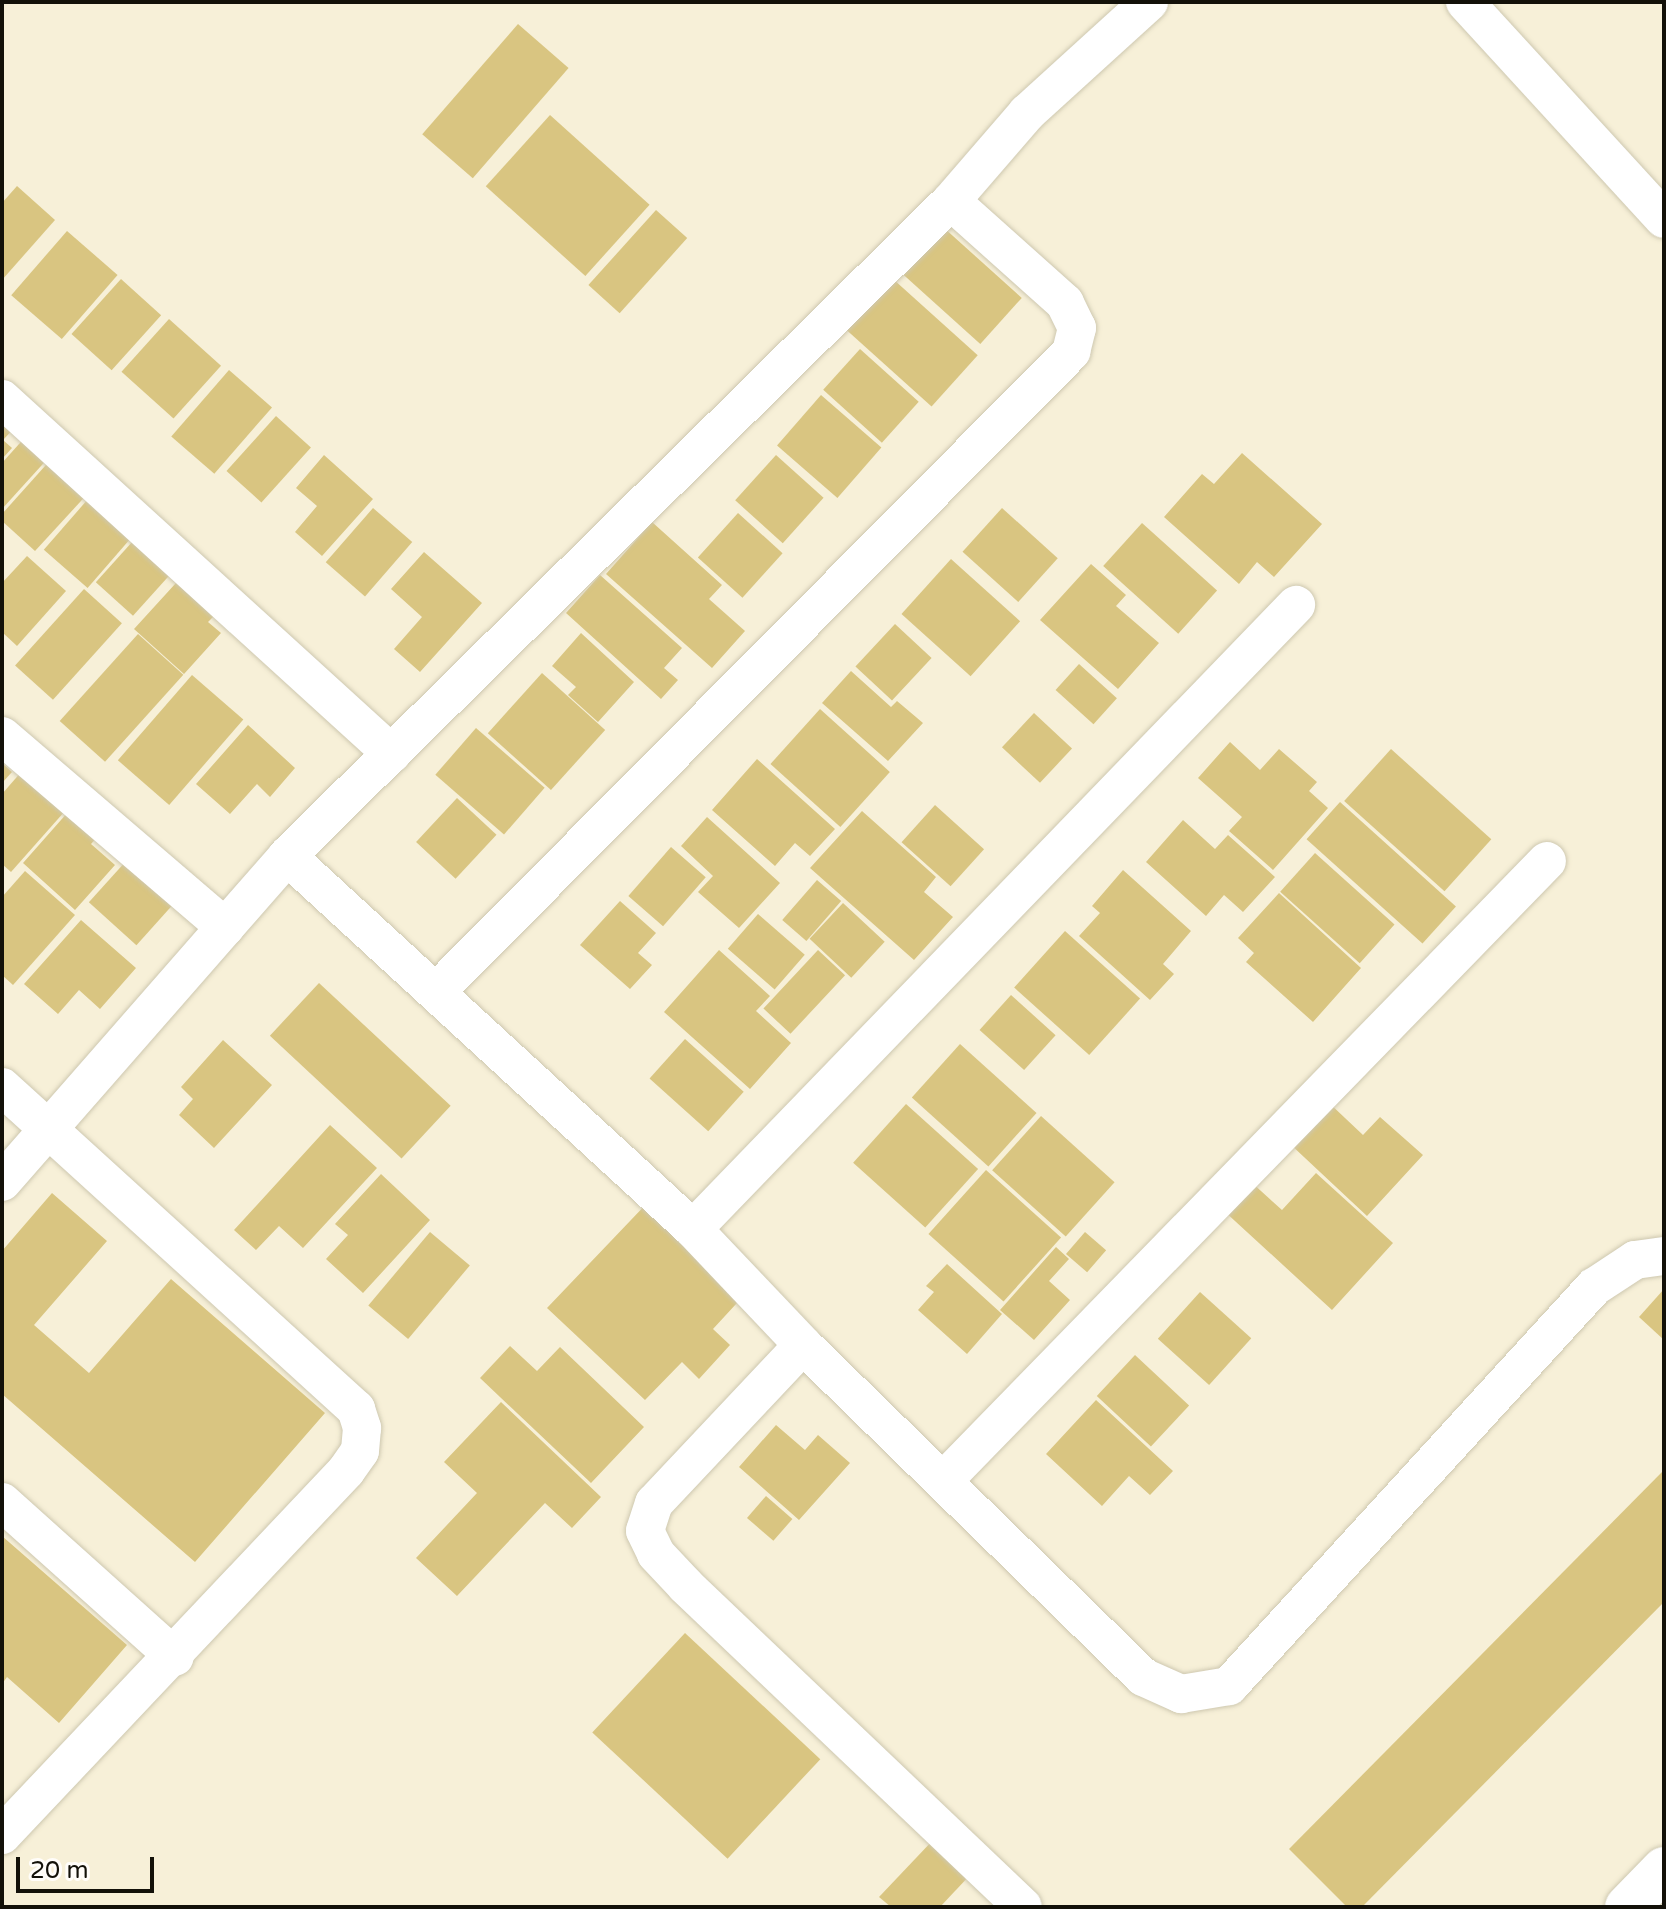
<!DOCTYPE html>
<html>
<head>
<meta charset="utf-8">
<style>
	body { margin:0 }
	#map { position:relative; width:1666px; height:1909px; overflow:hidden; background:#f7f0d8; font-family:"Varela Round",sans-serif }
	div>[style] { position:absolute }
	.building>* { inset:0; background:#d9c581; transform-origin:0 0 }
	.roads { filter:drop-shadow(0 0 2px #cec8b0) drop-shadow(0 0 2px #cec8b0) }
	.street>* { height:38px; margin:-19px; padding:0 19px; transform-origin:19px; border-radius:19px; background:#fff }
	.primary>* { height:44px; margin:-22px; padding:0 22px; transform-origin:22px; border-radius:22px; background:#fff }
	span { translate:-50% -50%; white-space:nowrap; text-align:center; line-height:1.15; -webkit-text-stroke:8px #fffdf9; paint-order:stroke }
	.frame { position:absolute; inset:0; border:4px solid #131109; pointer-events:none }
	.scale { position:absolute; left:16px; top:1857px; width:138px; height:36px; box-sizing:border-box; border:4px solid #131109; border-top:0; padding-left:10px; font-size:24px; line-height:28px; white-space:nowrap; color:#131109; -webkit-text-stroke:6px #fffdf9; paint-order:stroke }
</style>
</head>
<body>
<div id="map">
	<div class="building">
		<i style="left:518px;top:24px;width:67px;height:146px;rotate:41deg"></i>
		<i style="left:550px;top:115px;width:134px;height:96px;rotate:42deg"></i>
		<i style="clip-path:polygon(17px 186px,55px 220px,2px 280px,2px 203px)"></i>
		<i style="left:656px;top:210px;width:42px;height:101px;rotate:42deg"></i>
		<i style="left:943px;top:227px;width:106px;height:62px;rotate:42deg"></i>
		<i style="left:67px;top:231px;width:67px;height:85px;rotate:41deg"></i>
		<i style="left:121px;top:279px;width:54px;height:74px;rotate:42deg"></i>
		<i style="left:893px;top:279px;width:114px;height:69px;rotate:42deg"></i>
		<i style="left:169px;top:319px;width:70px;height:71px;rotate:42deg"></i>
		<i style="left:860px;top:349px;width:79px;height:55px;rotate:42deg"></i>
		<i style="left:229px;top:370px;width:57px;height:88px;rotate:41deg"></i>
		<i style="left:821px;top:395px;width:80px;height:67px;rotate:41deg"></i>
		<i style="clip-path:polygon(2px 410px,18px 424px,3px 440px,12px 448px,2px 459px)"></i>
		<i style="left:276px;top:416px;width:47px;height:74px;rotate:42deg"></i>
		<i style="clip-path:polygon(28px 434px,51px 455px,2px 509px,2px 463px)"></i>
		<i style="clip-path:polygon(1242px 453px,1322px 524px,1274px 577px,1257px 562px,1239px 584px,1164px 517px,1202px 474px,1214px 484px)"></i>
		<i style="clip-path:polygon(324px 455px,373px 499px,322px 556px,295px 532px,317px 506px,296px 488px)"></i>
		<i style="left:776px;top:455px;width:64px;height:61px;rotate:42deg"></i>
		<i style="clip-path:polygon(54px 456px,92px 489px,35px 551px,2px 521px,2px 514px)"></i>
		<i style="left:95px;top:491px;width:58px;height:78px;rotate:41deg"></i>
		<i style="left:373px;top:508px;width:52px;height:72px;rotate:41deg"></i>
		<i style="left:1002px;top:508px;width:75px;height:59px;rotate:42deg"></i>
		<i style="left:738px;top:513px;width:60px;height:60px;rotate:42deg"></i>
		<i style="clip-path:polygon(652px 522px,722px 585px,709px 599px,745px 631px,712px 668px,606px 574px)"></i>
		<i style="left:1142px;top:523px;width:101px;height:58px;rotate:42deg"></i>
		<i style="left:142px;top:531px;width:50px;height:69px;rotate:42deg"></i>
		<i style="clip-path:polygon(424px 552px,482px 603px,420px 672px,394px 649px,422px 617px,391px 589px)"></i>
		<i style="clip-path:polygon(27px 556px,66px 591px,17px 646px,2px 632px,2px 583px)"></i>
		<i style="left:951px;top:559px;width:93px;height:74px;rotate:42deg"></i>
		<i style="clip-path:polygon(1091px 564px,1126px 595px,1116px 606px,1159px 643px,1118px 689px,1040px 620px)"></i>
		<i style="clip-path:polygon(186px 572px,224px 606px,208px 622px,221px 633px,184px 674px,134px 629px)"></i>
		<i style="clip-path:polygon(600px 575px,682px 648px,664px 668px,678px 680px,661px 699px,566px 613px)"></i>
		<i style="left:84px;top:589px;width:51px;height:103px;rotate:42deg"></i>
		<i style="left:895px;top:624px;width:50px;height:58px;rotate:43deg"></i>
		<i style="clip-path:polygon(581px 633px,634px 682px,598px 722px,568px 695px,576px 687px,552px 666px)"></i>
		<i style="left:138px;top:634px;width:61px;height:117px;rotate:42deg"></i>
		<i style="left:1079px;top:664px;width:51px;height:35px;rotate:42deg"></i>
		<i style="clip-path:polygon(851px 671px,891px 707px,897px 701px,923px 723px,888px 761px,822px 703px)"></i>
		<i style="left:542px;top:673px;width:85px;height:81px;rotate:42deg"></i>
		<i style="left:192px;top:675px;width:68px;height:113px;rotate:41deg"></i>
		<i style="left:820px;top:709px;width:94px;height:74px;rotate:42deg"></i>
		<i style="left:1034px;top:713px;width:52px;height:47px;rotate:43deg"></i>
		<i style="clip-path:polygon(248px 725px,295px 768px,270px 797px,257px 784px,230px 814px,196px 784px)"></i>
		<i style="left:476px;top:728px;width:91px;height:62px;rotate:41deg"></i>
		<i style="clip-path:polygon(1230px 742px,1260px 770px,1279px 749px,1317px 782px,1309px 791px,1328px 808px,1273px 870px,1229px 831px,1242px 817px,1198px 778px)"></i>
		<i style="left:1391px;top:749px;width:135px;height:70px;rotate:42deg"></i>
		<i style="clip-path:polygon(757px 759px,835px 829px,810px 856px,795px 843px,775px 866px,712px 810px)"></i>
		<i style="clip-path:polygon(2px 763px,12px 772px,2px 783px)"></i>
		<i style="clip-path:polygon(29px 763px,73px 802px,11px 872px,2px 864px,2px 794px)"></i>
		<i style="left:457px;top:798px;width:54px;height:60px;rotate:43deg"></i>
		<i style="left:1340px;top:802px;width:156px;height:50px;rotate:42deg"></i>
		<i style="clip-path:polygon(76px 803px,105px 828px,91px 844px,115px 865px,75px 910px,23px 863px)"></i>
		<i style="left:935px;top:805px;width:66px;height:50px;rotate:42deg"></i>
		<i style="clip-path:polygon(862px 811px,936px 877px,924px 892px,953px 917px,914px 960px,810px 868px)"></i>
		<i style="clip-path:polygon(707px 817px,780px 883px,739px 928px,698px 892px,713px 876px,681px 846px)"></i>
		<i style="clip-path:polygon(1183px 820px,1215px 849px,1228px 835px,1275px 877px,1243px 912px,1224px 895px,1206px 916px,1146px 862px)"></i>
		<i style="left:671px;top:847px;width:46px;height:65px;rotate:41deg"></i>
		<i style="left:1315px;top:853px;width:107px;height:52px;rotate:42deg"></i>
		<i style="left:127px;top:860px;width:64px;height:57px;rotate:42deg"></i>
		<i style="clip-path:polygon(1123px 870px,1191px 931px,1163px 964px,1174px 974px,1150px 1000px,1079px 936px,1100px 913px,1092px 906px)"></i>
		<i style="clip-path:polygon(25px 871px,75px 915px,13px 985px,2px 975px,2px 897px)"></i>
		<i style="left:817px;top:880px;width:32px;height:53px;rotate:41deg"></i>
		<i style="clip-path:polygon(1279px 893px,1361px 968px,1313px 1022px,1246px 962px,1254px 953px,1238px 938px)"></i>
		<i style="clip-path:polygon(620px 901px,656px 933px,638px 953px,652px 965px,630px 989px,580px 945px)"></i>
		<i style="left:843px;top:903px;width:57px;height:49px;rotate:43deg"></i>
		<i style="left:758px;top:914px;width:62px;height:46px;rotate:41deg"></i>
		<i style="clip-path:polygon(81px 920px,136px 968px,100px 1009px,79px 990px,58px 1014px,24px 984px)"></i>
		<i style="left:1065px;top:931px;width:101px;height:76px;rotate:42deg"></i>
		<i style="clip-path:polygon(719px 950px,770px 996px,756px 1011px,791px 1043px,750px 1089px,664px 1012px)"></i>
		<i style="left:818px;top:950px;width:37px;height:80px;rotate:43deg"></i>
		<i style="left:319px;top:983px;width:180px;height:72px;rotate:43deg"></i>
		<i style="left:1011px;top:995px;width:60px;height:47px;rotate:42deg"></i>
		<i style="left:685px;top:1039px;width:79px;height:53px;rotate:42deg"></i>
		<i style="clip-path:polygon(223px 1040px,272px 1085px,214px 1148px,179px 1115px,193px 1099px,181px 1087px)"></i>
		<i style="left:960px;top:1044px;width:103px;height:72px;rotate:42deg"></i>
		<i style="clip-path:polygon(1327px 1101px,1363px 1135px,1380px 1117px,1423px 1155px,1367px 1216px,1289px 1143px)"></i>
		<i style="left:906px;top:1104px;width:97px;height:79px;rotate:42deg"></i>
		<i style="left:1041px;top:1116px;width:99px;height:73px;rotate:42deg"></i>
		<i style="clip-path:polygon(330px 1125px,377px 1168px,303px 1248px,279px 1226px,256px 1250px,234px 1230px)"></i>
		<i style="left:986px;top:1170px;width:101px;height:86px;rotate:42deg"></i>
		<i style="clip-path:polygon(1316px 1173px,1393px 1243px,1332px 1310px,1223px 1210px,1250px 1181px,1282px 1210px)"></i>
		<i style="clip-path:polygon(381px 1174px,430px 1220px,363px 1293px,326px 1259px,348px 1235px,335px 1224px)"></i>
		<i style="clip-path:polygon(52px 1193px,107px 1241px,34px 1325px,89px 1373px,171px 1279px,325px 1413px,195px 1562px,2px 1394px,2px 1251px)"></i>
		<i style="clip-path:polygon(651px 1199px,748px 1291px,713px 1329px,730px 1345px,699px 1379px,682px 1362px,645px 1400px,547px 1308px)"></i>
		<i style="left:430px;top:1232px;width:52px;height:96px;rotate:40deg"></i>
		<i style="left:1085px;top:1232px;width:28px;height:29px;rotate:41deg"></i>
		<i style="clip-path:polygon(1056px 1247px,1069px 1259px,1049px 1281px,1070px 1300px,1034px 1340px,1000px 1310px)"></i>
		<i style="clip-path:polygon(947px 1264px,1002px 1314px,967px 1354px,918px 1310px,934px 1292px,926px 1286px)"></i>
		<i style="clip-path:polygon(1664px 1289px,1664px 1340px,1639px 1317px)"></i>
		<i style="left:1200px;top:1292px;width:69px;height:63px;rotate:42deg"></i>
		<i style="clip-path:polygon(510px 1346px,537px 1371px,560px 1347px,644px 1427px,591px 1483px,480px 1378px)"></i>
		<i style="left:1135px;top:1355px;width:74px;height:56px;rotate:43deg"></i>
		<i style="clip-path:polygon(1096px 1400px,1173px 1471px,1150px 1495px,1129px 1476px,1102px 1506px,1046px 1454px)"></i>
		<i style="clip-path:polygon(501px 1402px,601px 1497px,572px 1528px,545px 1503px,457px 1596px,416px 1558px,477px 1493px,444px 1462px)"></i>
		<i style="clip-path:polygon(776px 1425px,805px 1450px,818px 1435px,850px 1463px,799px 1520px,739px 1467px)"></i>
		<i style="clip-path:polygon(1664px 1470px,1664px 1602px,1362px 1907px,1347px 1907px,1289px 1849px)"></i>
		<i style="left:766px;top:1496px;width:35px;height:29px;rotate:41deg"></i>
		<i style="clip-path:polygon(2px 1536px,127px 1645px,59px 1723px,7px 1677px,2px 1684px)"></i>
		<i style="left:685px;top:1633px;width:185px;height:136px;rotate:43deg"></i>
		<i style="clip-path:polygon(934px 1839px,971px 1874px,940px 1907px,891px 1907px,879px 1897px)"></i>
	</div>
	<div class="roads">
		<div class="street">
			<i style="left:1465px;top:2px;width:294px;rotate:47.5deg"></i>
			<i style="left:2px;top:399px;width:527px;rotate:42.31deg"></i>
			<i style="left:2px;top:736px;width:294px;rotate:40.6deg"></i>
			<i style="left:287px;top:856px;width:551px;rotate:42.57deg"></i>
			<i style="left:693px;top:1229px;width:160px;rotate:46.5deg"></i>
			<i style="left:803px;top:1345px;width:475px;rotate:44.3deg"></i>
			<i style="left:1143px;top:1677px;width:42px;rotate:24.1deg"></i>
			<i style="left:1181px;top:1694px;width:49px;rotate:-9.5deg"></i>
			<i style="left:1229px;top:1686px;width:541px;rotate:-47.55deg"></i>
			<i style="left:1594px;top:1287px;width:49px;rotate:-33.4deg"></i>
			<i style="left:1635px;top:1260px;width:29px;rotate:-8deg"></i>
			<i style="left:436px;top:992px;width:902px;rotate:-45.22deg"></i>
			<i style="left:1071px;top:352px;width:25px;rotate:-76deg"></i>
			<i style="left:1077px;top:328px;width:28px;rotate:-116deg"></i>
			<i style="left:1065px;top:303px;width:153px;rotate:-138.2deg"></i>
			<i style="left:2px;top:1087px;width:479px;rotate:42.3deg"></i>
			<i style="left:356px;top:1409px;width:20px;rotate:72deg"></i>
			<i style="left:362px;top:1428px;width:23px;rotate:95deg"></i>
			<i style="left:360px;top:1451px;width:24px;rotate:125deg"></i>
			<i style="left:346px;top:1471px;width:501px;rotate:133.38deg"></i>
			<i style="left:2px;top:1182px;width:433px;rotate:-48.8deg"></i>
			<i style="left:287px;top:856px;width:933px;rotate:-44.61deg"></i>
			<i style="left:951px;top:201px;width:116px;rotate:-49.2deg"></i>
			<i style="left:1027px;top:113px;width:165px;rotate:-42.3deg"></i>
			<i style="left:693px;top:1229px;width:868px;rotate:-45.98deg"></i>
			<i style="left:803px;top:1345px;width:217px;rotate:133.3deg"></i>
			<i style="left:654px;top:1503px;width:29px;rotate:108deg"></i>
			<i style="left:645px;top:1531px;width:25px;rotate:64deg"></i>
			<i style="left:656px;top:1554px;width:44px;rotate:46.8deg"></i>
			<i style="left:686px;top:1586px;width:465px;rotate:43.6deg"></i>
			<i style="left:944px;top:1480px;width:864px;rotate:-45.75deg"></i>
			<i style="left:2px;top:1502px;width:232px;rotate:41.9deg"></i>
		</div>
		<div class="primary">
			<i style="left:1627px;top:1907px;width:53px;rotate:-45.8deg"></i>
		</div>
	</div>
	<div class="frame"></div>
	<div class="scale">20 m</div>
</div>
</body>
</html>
